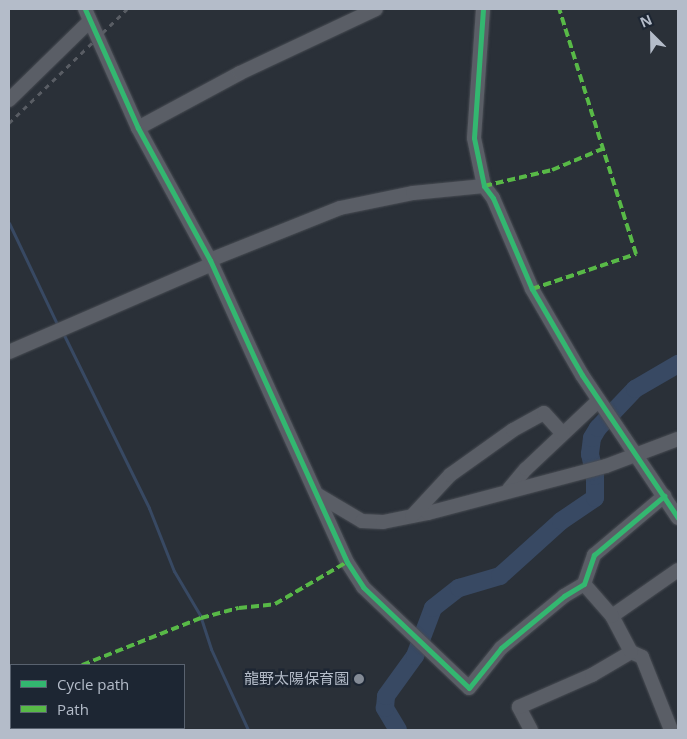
<!DOCTYPE html>
<html>
<head>
<meta charset="utf-8">
<style>
	body { margin:0 }
	#map { position:relative; width:687px; height:739px; overflow:hidden; background:#2a3038; font-family:"Open Sans","Noto Sans JP",sans-serif }
	div>[style] { position:absolute }
	.stream>* { height:3px; margin:-1.5px; padding:0 1.5px; transform-origin:1.5px; border-radius:1.5px; background:#384963 }
	.river>* { height:18px; margin:-9px; padding:0 9px; transform-origin:9px; border-radius:9px; background:#384963 }
	.roads { filter:drop-shadow(0 0 1px #484c53) drop-shadow(0 0 1px #484c53) }
	.minor>* { height:14px; margin:-7px; padding:0 7px; transform-origin:7px; border-radius:7px; background:#5a5e66 }
	.rail>* { height:3px; margin-top:-1.5px; transform-origin:0; background:repeating-linear-gradient(90deg,#595d64 0 5px,transparent 0 10px) }
	.quiet>* { height:4px; margin-top:-2px; transform-origin:0; background:repeating-linear-gradient(90deg,#58b947 0 8px,transparent 0 12px) }
	.cycleway>* { height:5px; margin:-2.5px; padding:0 2.5px; transform-origin:2.5px; border-radius:2.5px; background:#33b770 }
	.dots>* { width:14px; height:14px; translate:-50% -50%; box-sizing:border-box; border:2px solid #1d2633; border-radius:50% }
	span { translate:-50% -50%; white-space:nowrap; text-align:center; line-height:1.15; -webkit-text-stroke:5px #1d2633; paint-order:stroke }
	.poi-label { font-size:15px; color:#b4bcc9 }
	.right { translate:-100% -50%; text-align:right }
	.frame { position:absolute; inset:0; border:10px solid #b4bcc9; pointer-events:none }
	.legend { position:absolute; left:10px; top:664px; width:175px; height:65px; box-sizing:border-box; background:#1d2633; border:1px solid #59626f; margin:0; padding:6px 9px; list-style:none; font-size:15px; color:#b4bcc9 }
	.legend li { display:flex; align-items:center; gap:10px; height:25px }
	.legend b { width:25px; border:1px solid #59626f }
	.north { position:absolute; left:627px; top:10px; width:50px; height:50px; -webkit-text-stroke:4px #1d2633; paint-order:stroke; rotate:337deg; font-size:14px; font-weight:700; line-height:20px; text-align:center; color:#b4bcc9 }
	.north::after { content:''; display:block; margin:auto; width:18px; height:22px; background:#b4bcc9; clip-path:polygon(50% 0,100% 100%,50% 72%,0 100%) }
</style>
</head>
<body>
<div id="map">
	<div class="stream">
		<i style="left:9px;top:223px;width:114px;rotate:64.6deg"></i>
		<i style="left:63px;top:333px;width:195px;rotate:63.8deg"></i>
		<i style="left:149px;top:508px;width:68px;rotate:68.4deg"></i>
		<i style="left:174px;top:571px;width:51px;rotate:59.4deg"></i>
		<i style="left:200px;top:615px;width:36px;rotate:72deg"></i>
		<i style="left:211px;top:649px;width:89px;rotate:65.4deg"></i>
		<i style="left:9px;top:671px;width:3px;rotate:45deg"></i>
		<i style="left:132px;top:728px;width:6px;rotate:18deg"></i>
	</div>
	<div class="river">
		<i style="left:398px;top:730px;width:26px;rotate:-121deg"></i>
		<i style="left:385px;top:708px;width:12px;rotate:-85deg"></i>
		<i style="left:386px;top:696px;width:49px;rotate:-54.1deg"></i>
		<i style="left:415px;top:656px;width:51px;rotate:-69.4deg"></i>
		<i style="left:433px;top:608px;width:33px;rotate:-38deg"></i>
		<i style="left:459px;top:588px;width:43px;rotate:-16.3deg"></i>
		<i style="left:500px;top:576px;width:82px;rotate:-42deg"></i>
		<i style="left:561px;top:521px;width:41px;rotate:-34.1deg"></i>
		<i style="left:595px;top:498px;width:22px;rotate:-90deg"></i>
		<i style="left:595px;top:476px;width:23px;rotate:-103deg"></i>
		<i style="left:590px;top:454px;width:16px;rotate:-83deg"></i>
		<i style="left:592px;top:438px;width:12px;rotate:-59deg"></i>
		<i style="left:598px;top:428px;width:54px;rotate:-46.5deg"></i>
		<i style="left:635px;top:389px;width:50px;rotate:-30.2deg"></i>
	</div>
	<div class="roads">
		<div class="minor">
			<i style="left:85px;top:9px;width:130px;rotate:66deg"></i>
			<i style="left:138px;top:128px;width:150px;rotate:61.4deg"></i>
			<i style="left:210px;top:260px;width:332px;rotate:65.6deg"></i>
			<i style="left:347px;top:562px;width:30px;rotate:57deg"></i>
			<i style="left:363px;top:587px;width:146px;rotate:43.6deg"></i>
			<i style="left:469px;top:688px;width:51px;rotate:-51.3deg"></i>
			<i style="left:501px;top:648px;width:82px;rotate:-39.5deg"></i>
			<i style="left:564px;top:596px;width:23px;rotate:-31deg"></i>
			<i style="left:584px;top:584px;width:31px;rotate:-71deg"></i>
			<i style="left:594px;top:555px;width:92px;rotate:-40.1deg"></i>
			<i style="left:483px;top:9px;width:129px;rotate:94deg"></i>
			<i style="left:474px;top:138px;width:49px;rotate:78.2deg"></i>
			<i style="left:484px;top:186px;width:15px;rotate:53deg"></i>
			<i style="left:493px;top:198px;width:99px;rotate:66.8deg"></i>
			<i style="left:532px;top:289px;width:99px;rotate:59.8deg"></i>
			<i style="left:582px;top:375px;width:172px;rotate:56.1deg"></i>
			<i style="left:9px;top:100px;width:113px;rotate:-44.3deg"></i>
			<i style="left:138px;top:128px;width:116px;rotate:-28.3deg"></i>
			<i style="left:240px;top:73px;width:150px;rotate:-25.2deg"></i>
			<i style="left:210px;top:260px;width:140px;rotate:-21.8deg"></i>
			<i style="left:340px;top:208px;width:75px;rotate:-11.6deg"></i>
			<i style="left:413px;top:193px;width:71px;rotate:-5.6deg"></i>
			<i style="left:9px;top:352px;width:221px;rotate:-23.4deg"></i>
			<i style="left:509px;top:489px;width:26px;rotate:-50deg"></i>
			<i style="left:526px;top:469px;width:100px;rotate:-43.4deg"></i>
			<i style="left:318px;top:495px;width:51px;rotate:30.6deg"></i>
			<i style="left:362px;top:521px;width:21px;rotate:3deg"></i>
			<i style="left:383px;top:522px;width:46px;rotate:-11.3deg"></i>
			<i style="left:428px;top:513px;width:184px;rotate:-14.8deg"></i>
			<i style="left:606px;top:466px;width:77px;rotate:-20.6deg"></i>
			<i style="left:412px;top:516px;width:56px;rotate:-47.2deg"></i>
			<i style="left:450px;top:475px;width:77px;rotate:-35.5deg"></i>
			<i style="left:513px;top:430px;width:35px;rotate:-29deg"></i>
			<i style="left:544px;top:413px;width:28px;rotate:48deg"></i>
			<i style="left:612px;top:616px;width:80px;rotate:-34.9deg"></i>
			<i style="left:631px;top:652px;width:12px;rotate:24deg"></i>
			<i style="left:642px;top:657px;width:79px;rotate:68.3deg"></i>
			<i style="left:9px;top:696px;width:2px;rotate:27deg"></i>
			<i style="left:75px;top:728px;width:5px;rotate:22deg"></i>
			<i style="left:531px;top:730px;width:26px;rotate:-118deg"></i>
			<i style="left:519px;top:707px;width:80px;rotate:-23.7deg"></i>
			<i style="left:592px;top:675px;width:45px;rotate:-30.5deg"></i>
			<i style="left:631px;top:652px;width:41px;rotate:-117.8deg"></i>
			<i style="left:612px;top:616px;width:43px;rotate:-131.2deg"></i>
		</div>
	</div>
	<div class="rail">
		<i style="left:9px;top:123px;width:164px;rotate:-44deg"></i>
	</div>
	<div class="quiet">
		<i style="left:484px;top:186px;width:70px;rotate:-13.2deg"></i>
		<i style="left:552px;top:170px;width:54px;rotate:-22.8deg"></i>
		<i style="left:532px;top:289px;width:110px;rotate:-18.6deg"></i>
		<i style="left:636px;top:254px;width:257px;rotate:-107.4deg"></i>
		<i style="left:82px;top:665px;width:128px;rotate:-21.6deg"></i>
		<i style="left:201px;top:618px;width:39px;rotate:-15deg"></i>
		<i style="left:239px;top:608px;width:36px;rotate:-6deg"></i>
		<i style="left:275px;top:604px;width:83px;rotate:-30.3deg"></i>
		<i style="left:9px;top:667px;width:3px;rotate:45deg"></i>
	</div>
	<div class="cycleway">
		<i style="left:85px;top:9px;width:130px;rotate:66deg"></i>
		<i style="left:138px;top:128px;width:150px;rotate:61.4deg"></i>
		<i style="left:210px;top:260px;width:332px;rotate:65.6deg"></i>
		<i style="left:347px;top:562px;width:30px;rotate:57deg"></i>
		<i style="left:363px;top:587px;width:146px;rotate:43.6deg"></i>
		<i style="left:469px;top:688px;width:51px;rotate:-51.3deg"></i>
		<i style="left:501px;top:648px;width:82px;rotate:-39.5deg"></i>
		<i style="left:564px;top:596px;width:23px;rotate:-31deg"></i>
		<i style="left:584px;top:584px;width:31px;rotate:-71deg"></i>
		<i style="left:594px;top:555px;width:92px;rotate:-40.1deg"></i>
		<i style="left:483px;top:9px;width:129px;rotate:94deg"></i>
		<i style="left:474px;top:138px;width:49px;rotate:78.2deg"></i>
		<i style="left:484px;top:186px;width:15px;rotate:53deg"></i>
		<i style="left:493px;top:198px;width:99px;rotate:66.8deg"></i>
		<i style="left:532px;top:289px;width:99px;rotate:59.8deg"></i>
		<i style="left:582px;top:375px;width:172px;rotate:56.1deg"></i>
	</div>
	<div class="dots">
		<i style="left:359px;top:679px;background:#848b96"></i>
	</div>
	<div class="poi-label">
		<span class="right" style="left:349px;top:679px">龍野太陽保育園</span>
	</div>
	<div class="frame"></div>
	<ul class="legend">
	<li><b style="height:6px;background:#33b770"></b>Cycle path</li>
	<li><b style="height:6px;background:#58b947"></b>Path</li>
	</ul>
	<div class="north">N</div>
</div>
</body>
</html>
